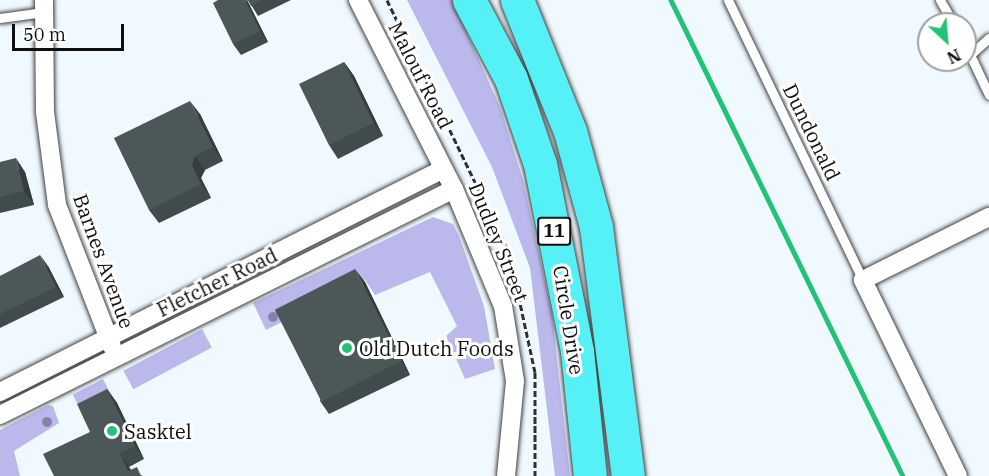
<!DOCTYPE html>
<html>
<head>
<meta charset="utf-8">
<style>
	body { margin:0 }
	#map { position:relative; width:989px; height:476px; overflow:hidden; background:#f0f9ff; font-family:"IBM Plex Serif",serif }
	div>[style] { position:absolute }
	.green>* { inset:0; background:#bbb9eb; transform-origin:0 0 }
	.path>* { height:3px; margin-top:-1.5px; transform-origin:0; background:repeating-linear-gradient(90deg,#313131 0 6px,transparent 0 9px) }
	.roads { filter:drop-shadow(0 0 2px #424242) drop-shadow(0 0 2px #424242) }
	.service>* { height:9px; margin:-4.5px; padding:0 4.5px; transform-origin:4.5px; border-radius:4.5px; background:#fff }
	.minor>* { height:18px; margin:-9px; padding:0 9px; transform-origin:9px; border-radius:9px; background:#fff }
	.motorway>* { height:33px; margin:-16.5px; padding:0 16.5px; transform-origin:16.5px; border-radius:16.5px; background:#56f1f7 }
	.rail>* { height:4.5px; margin:-2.25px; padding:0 2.25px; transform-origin:2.25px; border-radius:2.25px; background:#23c277 }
	.trees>* { width:10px; height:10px; margin:-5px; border-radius:50%; background:#8b80ac }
	.wall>* { inset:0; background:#404c4b }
	.shaded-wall>* { inset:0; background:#343e3d }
	.building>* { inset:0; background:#4b5857; transform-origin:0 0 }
	.dots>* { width:16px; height:16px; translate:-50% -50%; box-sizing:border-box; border:3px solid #fff; border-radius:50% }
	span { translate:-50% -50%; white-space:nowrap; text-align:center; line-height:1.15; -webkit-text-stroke:6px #fff; paint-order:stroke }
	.shield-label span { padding:2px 4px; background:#fff; border:2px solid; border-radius:4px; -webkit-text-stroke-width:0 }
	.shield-label { font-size:18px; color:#0f0f0f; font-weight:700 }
	.street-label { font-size:20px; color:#0f0f0f }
	.poi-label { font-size:20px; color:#0f0f0f }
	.left { translate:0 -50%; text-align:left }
	.north { position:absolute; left:917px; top:12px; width:60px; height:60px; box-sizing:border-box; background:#fff; border:2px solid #9f9f9f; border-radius:50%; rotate:154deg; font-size:16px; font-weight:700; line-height:24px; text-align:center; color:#0f0f0f }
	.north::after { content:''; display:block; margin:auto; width:21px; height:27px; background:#23c277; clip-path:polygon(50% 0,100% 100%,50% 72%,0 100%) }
	.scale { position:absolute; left:12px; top:24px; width:112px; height:27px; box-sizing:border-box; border:3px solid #0f0f0f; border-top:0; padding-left:8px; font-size:18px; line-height:21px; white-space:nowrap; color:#0f0f0f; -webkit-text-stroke:4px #fff; paint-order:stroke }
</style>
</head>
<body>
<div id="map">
	<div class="green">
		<i style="clip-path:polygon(407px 0,452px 0,500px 107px,523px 180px,552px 314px,570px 476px,555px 476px,530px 268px,492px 167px)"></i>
		<i style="clip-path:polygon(433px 217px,453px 224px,459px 236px,484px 306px,495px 369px,465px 379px,446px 336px,457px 326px,430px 272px,375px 295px,365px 280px,266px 330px,253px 303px)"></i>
		<i style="left:202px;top:329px;width:21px;height:89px;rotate:62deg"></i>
		<i style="left:103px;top:379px;width:22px;height:34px;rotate:63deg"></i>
		<i style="clip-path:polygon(48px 405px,53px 406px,59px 423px,14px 451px,20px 476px,0 476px,0 430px)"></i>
	</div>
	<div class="path">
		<i style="left:387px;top:0;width:280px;rotate:64.2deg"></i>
		<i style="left:509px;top:252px;width:123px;rotate:77.8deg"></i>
		<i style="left:535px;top:372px;width:104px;rotate:90deg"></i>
	</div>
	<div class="roads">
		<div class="service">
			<i style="left:728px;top:0;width:311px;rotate:64.3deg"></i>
			<i style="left:940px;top:0;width:28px;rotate:60deg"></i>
			<i style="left:0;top:18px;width:44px;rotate:-7.8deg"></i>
			<i style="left:965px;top:44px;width:56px;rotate:64.8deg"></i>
			<i style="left:971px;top:54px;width:24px;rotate:-42deg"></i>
		</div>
		<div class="minor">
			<i style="left:44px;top:0;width:112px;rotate:89.5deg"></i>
			<i style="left:45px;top:112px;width:94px;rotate:82.6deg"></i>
			<i style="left:57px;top:205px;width:152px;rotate:68.8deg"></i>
			<i style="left:358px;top:0;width:212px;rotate:63.1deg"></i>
			<i style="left:454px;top:189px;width:127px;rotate:67.3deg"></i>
			<i style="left:503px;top:306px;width:76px;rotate:80.9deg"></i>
			<i style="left:515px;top:381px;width:95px;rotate:95.4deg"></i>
			<i style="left:0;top:392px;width:496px;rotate:-26.7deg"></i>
			<i style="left:0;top:415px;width:507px;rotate:-26.46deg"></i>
			<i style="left:958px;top:476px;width:218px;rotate:-115.9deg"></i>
			<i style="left:863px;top:280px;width:141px;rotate:-26.6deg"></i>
		</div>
		<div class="motorway">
			<i style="left:469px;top:0;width:89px;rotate:62deg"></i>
			<i style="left:511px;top:79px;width:90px;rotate:71.2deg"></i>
			<i style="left:540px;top:164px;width:191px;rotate:78.8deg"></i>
			<i style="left:577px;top:351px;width:126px;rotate:84.1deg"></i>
			<i style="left:517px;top:0;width:141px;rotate:68deg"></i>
			<i style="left:570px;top:131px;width:99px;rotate:74.8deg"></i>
			<i style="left:596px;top:227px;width:251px;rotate:82.7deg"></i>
		</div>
	</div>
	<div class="rail">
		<i style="left:671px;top:0;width:530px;rotate:64.02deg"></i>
	</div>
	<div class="trees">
		<i style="left:273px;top:317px"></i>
		<i style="left:47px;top:422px"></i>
	</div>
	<div class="wall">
		<i style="clip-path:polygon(247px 0,268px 42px,241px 55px,233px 44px)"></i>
		<i style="clip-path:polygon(248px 0,291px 0,258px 16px)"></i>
		<i style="clip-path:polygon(344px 62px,354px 76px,383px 136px,338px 159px,329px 145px)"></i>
		<i style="clip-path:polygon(200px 114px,223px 161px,205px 170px,201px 178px,211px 198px,159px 223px,149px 210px)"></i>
		<i style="clip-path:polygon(0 162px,25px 172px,34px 205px,0 213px)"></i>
		<i style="clip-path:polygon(48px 266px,64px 297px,0 328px,0 276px)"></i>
		<i style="clip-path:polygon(365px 282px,410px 375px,329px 414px,320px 401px)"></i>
		<i style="clip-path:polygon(107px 389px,117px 403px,144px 459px,129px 467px,131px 470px,143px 476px,54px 476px,90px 432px)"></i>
	</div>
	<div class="shaded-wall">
		<i style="clip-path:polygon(245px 0,247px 0,268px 42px,260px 31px)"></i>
		<i style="clip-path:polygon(344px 62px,354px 76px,383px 136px,374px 123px)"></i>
		<i style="clip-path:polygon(190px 101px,200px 114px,223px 161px,213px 147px)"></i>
		<i style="clip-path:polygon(195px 156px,205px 170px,201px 178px,211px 198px,201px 184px,192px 165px)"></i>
		<i style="clip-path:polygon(16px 158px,25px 172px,34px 205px,24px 191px)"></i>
		<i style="clip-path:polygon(40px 255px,48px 266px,64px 297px,56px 287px)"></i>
		<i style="clip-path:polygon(355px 269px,365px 282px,410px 375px,401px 361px)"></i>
		<i style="clip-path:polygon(107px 389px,117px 403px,144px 459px,135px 446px)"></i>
		<i style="clip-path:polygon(120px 453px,129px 467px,134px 476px,128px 471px)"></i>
	</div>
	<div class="building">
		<i style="clip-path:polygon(218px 0,245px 0,260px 31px,233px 44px,213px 3px)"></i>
		<i style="clip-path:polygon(248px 0,262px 0,251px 6px)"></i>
		<i style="left:344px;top:62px;width:68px;height:50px;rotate:64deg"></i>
		<i style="clip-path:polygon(190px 101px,213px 147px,195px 156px,192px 165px,201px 184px,149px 210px,114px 138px)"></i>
		<i style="clip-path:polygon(16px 158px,24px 191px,0 197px,0 162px)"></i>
		<i style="clip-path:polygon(40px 255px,56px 287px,0 314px,0 276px)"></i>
		<i style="left:355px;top:269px;width:103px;height:90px;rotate:63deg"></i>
		<i style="clip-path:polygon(107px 389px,135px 446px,120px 453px,128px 471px,137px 467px,141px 476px,54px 476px,43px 454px,90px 432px,77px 404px)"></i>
	</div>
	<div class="dots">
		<i style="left:347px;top:348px;background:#23c277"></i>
		<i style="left:112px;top:431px;background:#23c277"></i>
	</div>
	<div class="shield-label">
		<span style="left:554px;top:231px">11</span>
	</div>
	<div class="street-label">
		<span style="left:421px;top:75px;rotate:63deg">Malouf Road</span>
		<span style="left:812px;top:132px;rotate:64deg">Dundonald</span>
		<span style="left:499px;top:242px;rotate:68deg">Dudley Street</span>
		<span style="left:104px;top:261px;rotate:70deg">Barnes Avenue</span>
		<span style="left:217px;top:282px;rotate:-26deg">Fletcher Road</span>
		<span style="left:569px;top:320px;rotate:81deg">Circle Drive</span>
	</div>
	<div class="poi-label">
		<span class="left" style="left:359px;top:348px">Old Dutch Foods</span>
		<span class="left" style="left:124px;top:431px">Sasktel</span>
	</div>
	<div class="north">N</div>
	<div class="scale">50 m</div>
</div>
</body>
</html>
